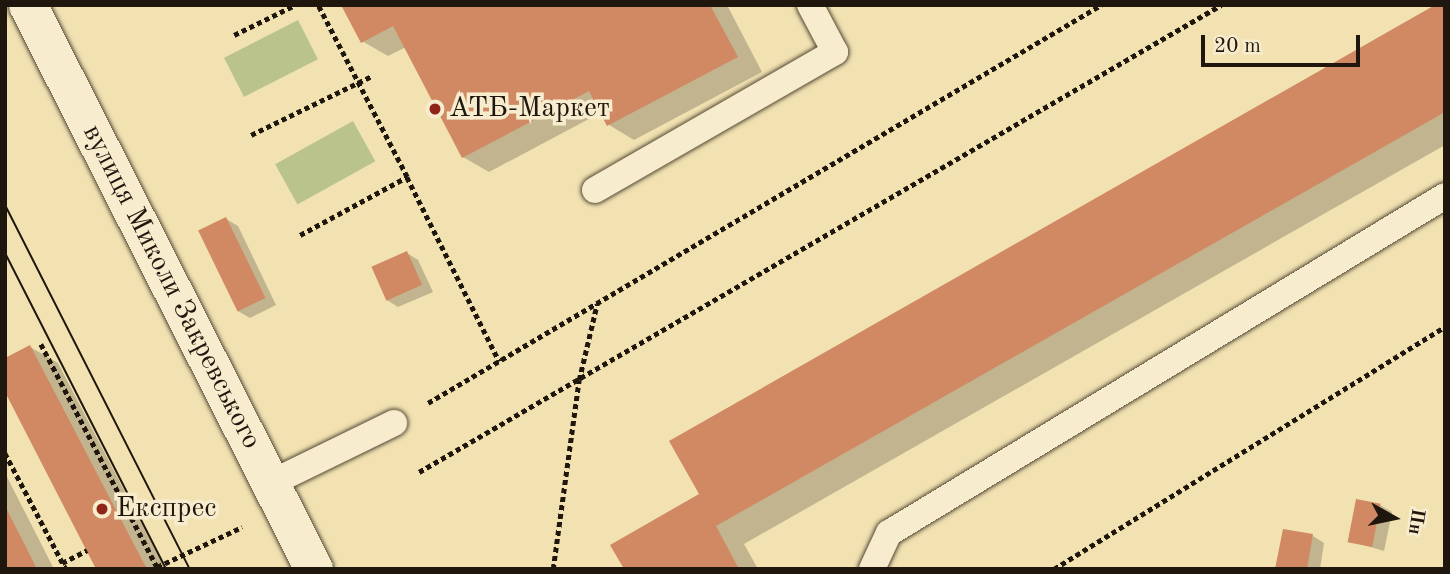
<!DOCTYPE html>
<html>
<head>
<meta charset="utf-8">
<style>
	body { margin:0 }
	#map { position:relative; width:1450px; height:574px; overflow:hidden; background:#f2e2b2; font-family:"Old Standard TT",serif }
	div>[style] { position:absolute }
	.green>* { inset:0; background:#bac38c; transform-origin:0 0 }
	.shadow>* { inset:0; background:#0003 }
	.building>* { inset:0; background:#d08962; transform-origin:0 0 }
	.path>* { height:4.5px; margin-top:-2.25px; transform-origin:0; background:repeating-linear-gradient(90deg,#1f170d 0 5px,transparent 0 8.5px) }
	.roads { filter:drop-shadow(0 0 2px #544a36) drop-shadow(0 0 2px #544a36) }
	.service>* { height:26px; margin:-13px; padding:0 13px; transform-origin:13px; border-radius:13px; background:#f7eccd }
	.tertiary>* { height:38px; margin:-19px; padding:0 19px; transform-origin:19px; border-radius:19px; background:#f7eccd }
	.tram>* { height:2px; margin:-1px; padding:0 1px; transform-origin:1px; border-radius:1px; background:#1f170d }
	.dots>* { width:19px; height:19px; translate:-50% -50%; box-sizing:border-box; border:4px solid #f7eccd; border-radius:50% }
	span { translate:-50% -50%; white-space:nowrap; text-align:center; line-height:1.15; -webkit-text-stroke:7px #f7eccd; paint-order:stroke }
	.poi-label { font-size:28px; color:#1f170d }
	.left { translate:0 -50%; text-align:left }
	.street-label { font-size:28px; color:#1f170d }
	.frame { position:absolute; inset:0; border:7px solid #1f170d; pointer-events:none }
	.north { position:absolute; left:1359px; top:483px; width:70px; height:70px; -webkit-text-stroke:5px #f7eccd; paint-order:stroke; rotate:99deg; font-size:19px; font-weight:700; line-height:28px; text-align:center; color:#1f170d }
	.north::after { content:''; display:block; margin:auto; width:24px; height:32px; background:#1f170d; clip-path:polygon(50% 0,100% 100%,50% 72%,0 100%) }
	.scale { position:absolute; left:1201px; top:35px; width:159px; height:32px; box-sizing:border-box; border:4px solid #1f170d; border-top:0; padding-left:9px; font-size:21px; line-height:24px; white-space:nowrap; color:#1f170d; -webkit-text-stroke:5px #f7eccd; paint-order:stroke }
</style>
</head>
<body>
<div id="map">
	<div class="green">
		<i style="left:298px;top:20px;width:44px;height:83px;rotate:63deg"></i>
		<i style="left:353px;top:121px;width:46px;height:89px;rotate:61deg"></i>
	</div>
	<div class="shadow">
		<i style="clip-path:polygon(343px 5px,727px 5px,762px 72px,634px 140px,609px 125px,602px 112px,489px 172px,463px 157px,406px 47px,388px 56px,362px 41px)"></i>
		<i style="clip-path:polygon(1445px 5px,1445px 145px,744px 544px,758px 569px,626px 569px,701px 495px)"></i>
		<i style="clip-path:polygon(226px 219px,238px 226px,276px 305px,250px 318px,238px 311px)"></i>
		<i style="clip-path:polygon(407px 253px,418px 260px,433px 292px,398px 307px,387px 300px)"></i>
		<i style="clip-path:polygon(30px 347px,58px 363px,165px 569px,98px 569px)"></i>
		<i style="clip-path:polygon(5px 473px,54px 569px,9px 569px,5px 561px)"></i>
		<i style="clip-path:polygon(1380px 505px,1392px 512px,1384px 551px,1350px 541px)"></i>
		<i style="clip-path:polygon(1313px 536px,1324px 543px,1320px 569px,1276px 569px)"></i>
	</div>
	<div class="building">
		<i style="clip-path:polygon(341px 5px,710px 5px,738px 57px,607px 126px,589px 91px,462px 158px,393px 26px,361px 43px)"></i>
		<i style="clip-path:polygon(1435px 5px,1445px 5px,1445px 112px,716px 526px,739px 569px,624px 569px,610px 545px,699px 494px,669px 441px)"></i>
		<i style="left:226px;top:217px;width:90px;height:31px;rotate:64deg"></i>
		<i style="left:407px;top:251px;width:37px;height:39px;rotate:66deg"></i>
		<i style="clip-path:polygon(30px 345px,127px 531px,147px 569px,96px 569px,5px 392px,5px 358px)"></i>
		<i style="left:1356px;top:499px;width:25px;height:44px;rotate:11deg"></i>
		<i style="clip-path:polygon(5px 506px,37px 569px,7px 569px)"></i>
		<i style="clip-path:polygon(1283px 529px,1313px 534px,1307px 569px,1275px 569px)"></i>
	</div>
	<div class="path">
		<i style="left:234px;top:35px;width:68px;rotate:-26.2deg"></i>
		<i style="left:251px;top:135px;width:135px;rotate:-26deg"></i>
		<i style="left:407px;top:177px;width:206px;rotate:63.4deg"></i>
		<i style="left:300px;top:235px;width:122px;rotate:-28.5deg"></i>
		<i style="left:407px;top:177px;width:194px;rotate:-117.4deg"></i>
		<i style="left:41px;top:344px;width:251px;rotate:62.5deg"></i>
		<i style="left:428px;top:403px;width:782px;rotate:-30.6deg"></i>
		<i style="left:5px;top:453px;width:131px;rotate:62.3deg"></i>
		<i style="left:419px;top:472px;width:928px;rotate:-30.21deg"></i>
		<i style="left:62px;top:563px;width:28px;rotate:-27deg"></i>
		<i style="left:157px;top:567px;width:94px;rotate:-25.2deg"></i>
		<i style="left:553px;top:569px;width:191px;rotate:-82.2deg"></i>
		<i style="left:579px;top:380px;width:78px;rotate:-76.7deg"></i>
		<i style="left:1054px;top:569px;width:460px;rotate:-31.8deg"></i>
	</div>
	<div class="roads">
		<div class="service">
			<i style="left:595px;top:190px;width:277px;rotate:-29.9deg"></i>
			<i style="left:835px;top:52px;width:53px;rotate:-118deg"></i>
			<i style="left:271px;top:483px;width:137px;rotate:-26deg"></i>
			<i style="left:872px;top:569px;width:40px;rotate:-65deg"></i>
			<i style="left:889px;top:533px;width:650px;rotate:-31.22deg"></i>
		</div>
		<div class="tertiary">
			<i style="left:28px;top:5px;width:632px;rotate:63.11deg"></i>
		</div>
	</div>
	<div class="tram">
		<i style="left:5px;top:205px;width:408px;rotate:63.1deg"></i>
		<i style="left:5px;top:253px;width:355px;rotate:63deg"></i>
	</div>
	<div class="dots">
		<i style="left:435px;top:109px;background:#8f2418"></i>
		<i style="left:102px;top:509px;background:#8f2418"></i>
	</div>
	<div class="poi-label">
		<span class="left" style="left:449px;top:109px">АТБ-Маркет</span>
		<span class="left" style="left:116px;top:509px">Експрес</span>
	</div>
	<div class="street-label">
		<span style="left:171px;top:287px;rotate:63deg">вулиця Миколи Закревського</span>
	</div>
	<div class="frame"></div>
	<div class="north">Пн</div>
	<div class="scale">20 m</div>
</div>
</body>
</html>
